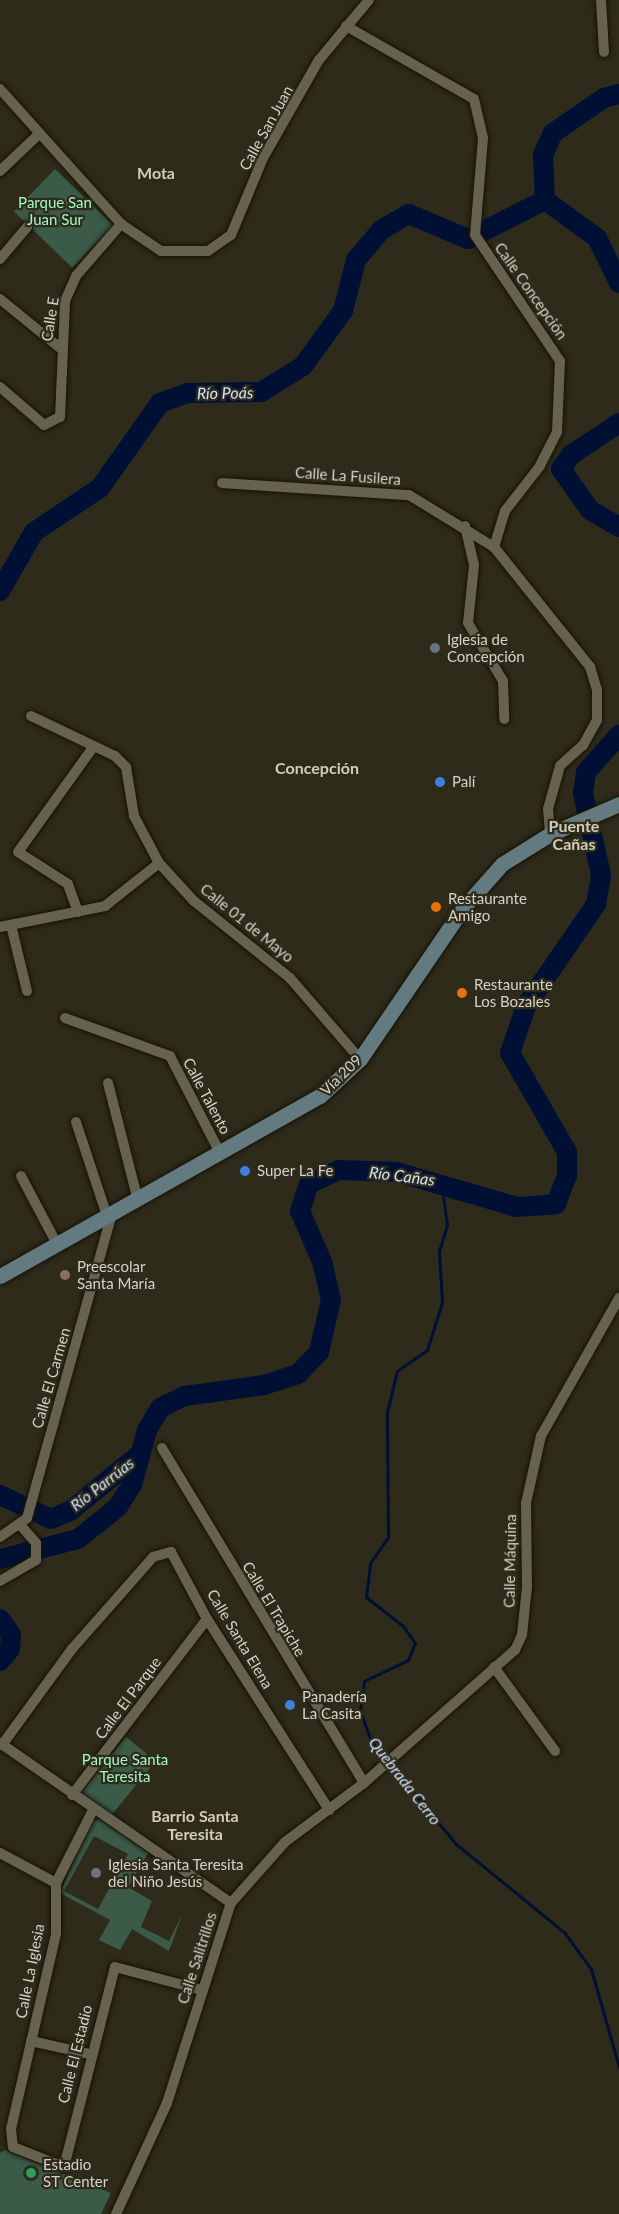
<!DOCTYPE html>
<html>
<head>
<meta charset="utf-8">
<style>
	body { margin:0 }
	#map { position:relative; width:619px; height:2214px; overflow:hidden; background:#2f2b1b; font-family:Lato,sans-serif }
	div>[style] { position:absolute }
	.green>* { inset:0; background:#3b5a48; transform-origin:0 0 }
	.stream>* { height:3px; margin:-1.5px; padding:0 1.5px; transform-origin:1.5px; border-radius:1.5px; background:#001035 }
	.river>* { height:20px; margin:-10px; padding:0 10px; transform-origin:10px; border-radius:10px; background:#001035 }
	.roads { filter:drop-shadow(0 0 2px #171305) drop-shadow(0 0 2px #171305) }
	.street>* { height:10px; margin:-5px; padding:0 5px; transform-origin:5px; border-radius:5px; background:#666250 }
	.secondary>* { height:15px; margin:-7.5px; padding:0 7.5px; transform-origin:7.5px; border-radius:7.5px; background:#647a81 }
	.dots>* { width:16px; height:16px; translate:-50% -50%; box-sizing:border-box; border:3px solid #2f2b1b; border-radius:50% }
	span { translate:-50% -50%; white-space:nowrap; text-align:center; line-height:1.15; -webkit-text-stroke:4.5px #2f2b1b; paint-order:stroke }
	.street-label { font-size:15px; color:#d5d3c9 }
	.park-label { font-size:15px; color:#a3f8c5 }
	.poi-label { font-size:15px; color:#d5d3c9 }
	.left { translate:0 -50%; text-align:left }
	.neighbourhood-label { font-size:16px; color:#d2cdb9; font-weight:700 }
	.water-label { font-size:16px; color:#cfe2fe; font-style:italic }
</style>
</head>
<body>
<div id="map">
	<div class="green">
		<i style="left:55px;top:169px;width:81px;height:59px;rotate:44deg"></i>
		<i style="left:126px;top:1737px;width:38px;height:72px;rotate:39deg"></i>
		<i style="clip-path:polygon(evenodd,100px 1819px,148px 1853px,128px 1887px,152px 1901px,141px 1927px,169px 1941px,182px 1915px,169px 1951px,132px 1929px,120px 1950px,99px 1940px,110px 1920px,60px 1893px,92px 1821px,100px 1819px,94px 1836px,128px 1854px,98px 1909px,64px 1891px,94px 1836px)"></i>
		<i style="clip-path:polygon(5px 2150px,111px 2193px,101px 2214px,0 2214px,0 2153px)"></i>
	</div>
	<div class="stream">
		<i style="left:386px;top:1759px;width:23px;rotate:-130deg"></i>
		<i style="left:371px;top:1741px;width:33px;rotate:-110deg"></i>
		<i style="left:360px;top:1710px;width:29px;rotate:-82deg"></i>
		<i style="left:364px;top:1681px;width:49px;rotate:-25.5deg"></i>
		<i style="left:408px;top:1660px;width:18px;rotate:-68deg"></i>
		<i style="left:415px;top:1643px;width:21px;rotate:-125deg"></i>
		<i style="left:403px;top:1626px;width:47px;rotate:-141.9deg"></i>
		<i style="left:366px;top:1597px;width:34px;rotate:-83deg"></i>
		<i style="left:370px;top:1563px;width:32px;rotate:-55deg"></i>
		<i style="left:388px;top:1537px;width:125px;rotate:-90.5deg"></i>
		<i style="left:387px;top:1412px;width:42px;rotate:-76.3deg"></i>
		<i style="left:397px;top:1371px;width:37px;rotate:-35deg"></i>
		<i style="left:427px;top:1350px;width:50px;rotate:-72.6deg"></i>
		<i style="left:442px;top:1302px;width:51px;rotate:-93.4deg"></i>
		<i style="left:439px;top:1251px;width:27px;rotate:-73deg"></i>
		<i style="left:447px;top:1225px;width:44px;rotate:-97.8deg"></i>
		<i style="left:390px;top:1764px;width:104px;rotate:50.5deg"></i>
		<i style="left:456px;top:1844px;width:139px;rotate:39.2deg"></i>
		<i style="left:564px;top:1932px;width:46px;rotate:53.9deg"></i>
		<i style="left:591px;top:1969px;width:102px;rotate:74.1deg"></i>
	</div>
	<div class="river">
		<i style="left:545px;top:200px;width:45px;rotate:-92.5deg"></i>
		<i style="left:543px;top:155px;width:24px;rotate:-66deg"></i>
		<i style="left:553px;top:133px;width:62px;rotate:-34.5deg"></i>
		<i style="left:604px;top:98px;width:16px;rotate:-15deg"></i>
		<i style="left:545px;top:200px;width:64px;rotate:36.2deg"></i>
		<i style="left:597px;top:238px;width:50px;rotate:63.9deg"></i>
		<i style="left:619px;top:423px;width:58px;rotate:146.3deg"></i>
		<i style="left:571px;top:455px;width:17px;rotate:126deg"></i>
		<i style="left:561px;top:469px;width:50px;rotate:54.7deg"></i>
		<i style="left:590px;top:510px;width:34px;rotate:30deg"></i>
		<i style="left:0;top:591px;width:68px;rotate:-60deg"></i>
		<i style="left:34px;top:532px;width:79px;rotate:-33.7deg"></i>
		<i style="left:100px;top:488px;width:104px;rotate:-54.8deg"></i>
		<i style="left:160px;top:403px;width:29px;rotate:-20deg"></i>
		<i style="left:187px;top:393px;width:74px;rotate:-0.8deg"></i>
		<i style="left:261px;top:392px;width:49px;rotate:-31.8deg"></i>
		<i style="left:303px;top:366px;width:68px;rotate:-54deg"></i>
		<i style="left:343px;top:311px;width:53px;rotate:-75.7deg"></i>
		<i style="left:356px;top:260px;width:39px;rotate:-50deg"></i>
		<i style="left:381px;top:230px;width:32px;rotate:-30deg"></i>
		<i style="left:409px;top:214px;width:64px;rotate:23deg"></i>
		<i style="left:468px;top:239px;width:86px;rotate:-26.9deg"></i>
		<i style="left:0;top:1495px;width:56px;rotate:25.2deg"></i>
		<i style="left:51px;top:1519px;width:21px;rotate:-23deg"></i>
		<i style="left:70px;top:1511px;width:89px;rotate:-39.1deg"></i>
		<i style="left:0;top:1559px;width:81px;rotate:-14.4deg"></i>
		<i style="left:78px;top:1539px;width:51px;rotate:-38.7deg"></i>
		<i style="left:118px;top:1507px;width:26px;rotate:-58deg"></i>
		<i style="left:132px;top:1485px;width:57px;rotate:-74.7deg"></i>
		<i style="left:147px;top:1430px;width:26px;rotate:-59deg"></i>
		<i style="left:160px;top:1408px;width:28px;rotate:-26deg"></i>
		<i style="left:185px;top:1396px;width:80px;rotate:-7.9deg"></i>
		<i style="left:264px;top:1385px;width:36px;rotate:-18deg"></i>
		<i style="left:298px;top:1374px;width:30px;rotate:-46deg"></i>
		<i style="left:319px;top:1352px;width:53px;rotate:-77deg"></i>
		<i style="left:331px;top:1300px;width:37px;rotate:-103deg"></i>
		<i style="left:323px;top:1264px;width:58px;rotate:-113.5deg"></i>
		<i style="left:300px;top:1211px;width:28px;rotate:-72deg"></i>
		<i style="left:309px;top:1184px;width:33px;rotate:-25deg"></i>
		<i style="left:339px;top:1170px;width:58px;rotate:2deg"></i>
		<i style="left:397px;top:1172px;width:125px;rotate:16.3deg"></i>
		<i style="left:517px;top:1207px;width:39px;rotate:-4deg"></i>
		<i style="left:556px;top:1204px;width:30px;rotate:-69deg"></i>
		<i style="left:567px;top:1176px;width:24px;rotate:-90deg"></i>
		<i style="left:567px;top:1152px;width:114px;rotate:-119.9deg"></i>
		<i style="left:510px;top:1053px;width:50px;rotate:-71.2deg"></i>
		<i style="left:526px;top:1006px;width:124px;rotate:-55.5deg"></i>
		<i style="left:596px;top:904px;width:29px;rotate:-80deg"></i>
		<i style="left:601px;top:875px;width:84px;rotate:-102.4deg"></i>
		<i style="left:583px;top:793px;width:21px;rotate:-82deg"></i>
		<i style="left:586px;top:772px;width:50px;rotate:-48.3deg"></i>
		<i style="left:0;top:1619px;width:19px;rotate:55deg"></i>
		<i style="left:11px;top:1635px;width:14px;rotate:94deg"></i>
		<i style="left:10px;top:1649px;width:16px;rotate:130deg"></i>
	</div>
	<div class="roads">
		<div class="street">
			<i style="left:601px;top:0;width:52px;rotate:86.7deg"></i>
			<i style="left:346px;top:26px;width:147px;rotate:29.7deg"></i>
			<i style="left:474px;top:99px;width:40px;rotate:77deg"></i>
			<i style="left:483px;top:138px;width:97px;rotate:94.7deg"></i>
			<i style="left:475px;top:235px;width:152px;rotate:56deg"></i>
			<i style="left:560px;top:361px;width:71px;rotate:92.4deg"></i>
			<i style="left:557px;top:432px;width:38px;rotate:117deg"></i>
			<i style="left:540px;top:466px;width:57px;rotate:127.9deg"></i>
			<i style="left:505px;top:511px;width:38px;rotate:107deg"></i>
			<i style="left:0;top:89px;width:181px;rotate:48.1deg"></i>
			<i style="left:121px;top:224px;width:48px;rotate:34deg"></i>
			<i style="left:161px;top:251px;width:47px"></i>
			<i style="left:208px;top:251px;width:28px;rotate:-35deg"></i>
			<i style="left:231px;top:235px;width:83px;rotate:-67.4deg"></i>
			<i style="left:263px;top:158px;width:113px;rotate:-60.3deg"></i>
			<i style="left:319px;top:60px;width:78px;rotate:-50.2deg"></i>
			<i style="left:0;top:171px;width:51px;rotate:-43.4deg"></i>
			<i style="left:0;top:259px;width:42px;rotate:-49.8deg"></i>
			<i style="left:0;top:299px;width:77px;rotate:39.2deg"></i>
			<i style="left:0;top:387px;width:58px;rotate:40.8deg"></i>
			<i style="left:44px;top:425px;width:18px;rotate:-27deg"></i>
			<i style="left:60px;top:417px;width:116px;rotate:-87.5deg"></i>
			<i style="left:65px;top:301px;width:27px;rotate:-66deg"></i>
			<i style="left:76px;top:276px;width:69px;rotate:-49.1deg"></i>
			<i style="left:222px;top:483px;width:187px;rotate:3.7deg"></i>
			<i style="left:409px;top:495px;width:100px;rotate:31.5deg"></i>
			<i style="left:494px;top:547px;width:154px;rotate:51.3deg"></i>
			<i style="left:590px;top:667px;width:24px;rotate:73deg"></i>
			<i style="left:597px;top:690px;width:30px;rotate:90deg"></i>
			<i style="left:597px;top:720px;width:29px;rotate:119deg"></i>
			<i style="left:583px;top:745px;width:31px;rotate:138deg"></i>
			<i style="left:560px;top:766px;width:45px;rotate:105.6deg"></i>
			<i style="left:548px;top:809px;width:25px;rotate:85deg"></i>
			<i style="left:465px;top:526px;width:40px;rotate:77deg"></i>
			<i style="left:474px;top:565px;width:58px;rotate:95.9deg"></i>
			<i style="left:468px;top:623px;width:68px;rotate:58.9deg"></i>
			<i style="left:503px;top:681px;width:38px;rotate:88deg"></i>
			<i style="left:31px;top:716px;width:93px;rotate:25.5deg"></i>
			<i style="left:115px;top:756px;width:16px;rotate:45deg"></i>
			<i style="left:126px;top:767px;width:50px;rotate:80.7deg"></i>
			<i style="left:134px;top:816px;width:53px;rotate:62deg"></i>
			<i style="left:159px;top:863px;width:52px;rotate:47.4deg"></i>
			<i style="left:194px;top:901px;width:123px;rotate:38.7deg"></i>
			<i style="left:290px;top:978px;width:107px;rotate:49.2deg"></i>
			<i style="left:78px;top:912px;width:30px;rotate:-110deg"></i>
			<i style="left:68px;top:884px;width:59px;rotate:-147.4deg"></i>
			<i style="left:18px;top:852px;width:130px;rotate:-54.4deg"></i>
			<i style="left:11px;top:925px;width:68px;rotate:76.4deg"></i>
			<i style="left:0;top:927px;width:107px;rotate:-11.3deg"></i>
			<i style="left:105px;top:906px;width:69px;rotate:-38.5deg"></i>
			<i style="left:65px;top:1018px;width:112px;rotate:19.9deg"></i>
			<i style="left:170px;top:1056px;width:109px;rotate:62.7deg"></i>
			<i style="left:108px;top:1083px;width:118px;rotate:75.7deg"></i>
			<i style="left:76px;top:1122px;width:99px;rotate:71.7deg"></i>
			<i style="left:21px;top:1176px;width:77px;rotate:62.1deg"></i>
			<i style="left:162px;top:1448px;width:391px;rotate:58.9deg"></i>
			<i style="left:0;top:1537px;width:33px;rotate:-35deg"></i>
			<i style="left:27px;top:1518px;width:317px;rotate:-74.4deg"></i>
			<i style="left:0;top:1581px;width:42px;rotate:-30.3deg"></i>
			<i style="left:36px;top:1560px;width:17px;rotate:-90deg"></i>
			<i style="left:36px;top:1543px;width:23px;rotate:-131deg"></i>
			<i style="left:494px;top:1667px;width:104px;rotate:54deg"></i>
			<i style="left:0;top:1743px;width:281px;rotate:34.7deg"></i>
			<i style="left:2px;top:1745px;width:119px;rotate:-53.9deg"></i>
			<i style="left:72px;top:1649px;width:123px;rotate:-48.6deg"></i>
			<i style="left:153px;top:1557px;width:19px;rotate:-16deg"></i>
			<i style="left:171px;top:1552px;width:76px;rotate:61.8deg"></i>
			<i style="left:207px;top:1619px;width:227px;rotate:57.4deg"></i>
			<i style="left:72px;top:1795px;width:222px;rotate:-52.5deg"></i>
			<i style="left:93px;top:1810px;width:82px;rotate:116.9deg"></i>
			<i style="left:56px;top:1883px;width:51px;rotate:90deg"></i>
			<i style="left:56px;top:1934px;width:200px;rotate:103deg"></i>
			<i style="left:11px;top:2129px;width:18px;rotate:84deg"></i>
			<i style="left:13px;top:2147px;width:55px;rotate:21.4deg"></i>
			<i style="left:64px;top:2167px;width:206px;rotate:-75.7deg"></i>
			<i style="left:115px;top:1967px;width:90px;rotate:14.8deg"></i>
			<i style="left:0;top:1853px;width:64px;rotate:28.2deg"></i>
			<i style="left:31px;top:2041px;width:59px;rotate:12.6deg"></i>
			<i style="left:116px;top:2214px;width:122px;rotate:-65.3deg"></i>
			<i style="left:167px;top:2103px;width:210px;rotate:-72.3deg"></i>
			<i style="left:231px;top:1903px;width:81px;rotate:-48.5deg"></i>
			<i style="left:285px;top:1842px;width:99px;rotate:-36.8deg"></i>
			<i style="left:364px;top:1783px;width:201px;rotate:-41.4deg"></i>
			<i style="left:515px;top:1650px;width:17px;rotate:-65deg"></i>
			<i style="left:522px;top:1635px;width:48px;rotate:-84.1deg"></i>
			<i style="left:527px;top:1587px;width:84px;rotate:-90.7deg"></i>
			<i style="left:526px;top:1503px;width:69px;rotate:-77.4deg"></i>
			<i style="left:541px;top:1436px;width:159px;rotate:-60.5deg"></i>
		</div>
		<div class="secondary">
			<i style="left:0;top:1276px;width:367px;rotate:-29.4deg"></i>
			<i style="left:320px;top:1096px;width:54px;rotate:-42.8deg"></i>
			<i style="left:360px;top:1059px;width:183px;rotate:-55.7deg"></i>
			<i style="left:463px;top:908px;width:59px;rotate:-48.4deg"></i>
			<i style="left:502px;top:864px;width:57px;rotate:-32deg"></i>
			<i style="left:550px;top:834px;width:75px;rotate:-23.5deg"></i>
		</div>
	</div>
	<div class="dots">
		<i style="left:435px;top:648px;background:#6b7280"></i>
		<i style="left:440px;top:782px;background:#3f7fe0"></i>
		<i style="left:436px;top:907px;background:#e8710a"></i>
		<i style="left:462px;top:993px;background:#e8710a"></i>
		<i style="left:245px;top:1171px;background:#3f7fe0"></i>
		<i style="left:65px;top:1275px;background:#8d6e63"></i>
		<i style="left:290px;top:1705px;background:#3f7fe0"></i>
		<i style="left:96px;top:1873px;background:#6b7280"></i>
		<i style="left:31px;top:2173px;background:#2e9e5b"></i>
	</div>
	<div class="street-label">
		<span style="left:266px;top:128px;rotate:-61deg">Calle San Juan</span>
		<span style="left:531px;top:291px;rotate:55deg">Calle Concepción</span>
		<span style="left:50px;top:319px;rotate:-81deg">Calle E</span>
		<span style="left:348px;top:476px;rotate:4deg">Calle La Fusilera</span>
		<span style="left:247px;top:923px;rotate:39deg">Calle 01 de Mayo</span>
		<span style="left:341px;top:1075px;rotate:-44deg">Vía 209</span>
		<span style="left:207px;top:1096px;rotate:62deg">Calle Talento</span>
		<span style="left:51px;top:1378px;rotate:-74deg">Calle El Carmen</span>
		<span style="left:510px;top:1561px;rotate:-89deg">Calle Máquina</span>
		<span style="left:274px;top:1609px;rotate:59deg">Calle El Trapiche</span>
		<span style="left:240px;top:1639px;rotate:59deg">Calle Santa Elena</span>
		<span style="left:128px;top:1698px;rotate:-53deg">Calle El Parque</span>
		<span style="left:197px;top:1958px;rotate:-72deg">Calle Salitrillos</span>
		<span style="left:30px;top:1971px;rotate:-79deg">Calle La Iglesia</span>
		<span style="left:75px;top:2054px;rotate:-76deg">Calle El Estadio</span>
	</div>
	<div class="park-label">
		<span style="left:55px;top:211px">Parque San<br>Juan Sur</span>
		<span style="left:125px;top:1768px">Parque Santa<br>Teresita</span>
	</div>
	<div class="poi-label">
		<span class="left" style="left:447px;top:648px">Iglesia de<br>Concepción</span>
		<span class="left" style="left:452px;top:782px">Palí</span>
		<span class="left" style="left:448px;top:907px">Restaurante<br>Amigo</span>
		<span class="left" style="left:474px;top:993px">Restaurante<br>Los Bozales</span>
		<span class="left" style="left:257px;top:1171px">Super La Fe</span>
		<span class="left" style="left:77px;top:1275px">Preescolar<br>Santa María</span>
		<span class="left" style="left:302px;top:1705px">Panadería<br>La Casita</span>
		<span class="left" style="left:108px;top:1873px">Iglesia Santa Teresita<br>del Niño Jesús</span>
		<span class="left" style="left:43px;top:2173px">Estadio<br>ST Center</span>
	</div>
	<div class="neighbourhood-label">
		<span style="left:156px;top:173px">Mota</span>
		<span style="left:317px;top:768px">Concepción</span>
		<span style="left:574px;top:835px">Puente<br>Cañas</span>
		<span style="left:195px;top:1825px">Barrio Santa<br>Teresita</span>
	</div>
	<div class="water-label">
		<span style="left:225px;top:393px;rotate:-1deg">Río Poás</span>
		<span style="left:402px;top:1176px;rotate:7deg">Río Cañas</span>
		<span style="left:102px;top:1484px;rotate:-38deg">Río Parrúas</span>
		<span style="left:405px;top:1781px;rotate:52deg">Quebrada Cerro</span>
	</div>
</div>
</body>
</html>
